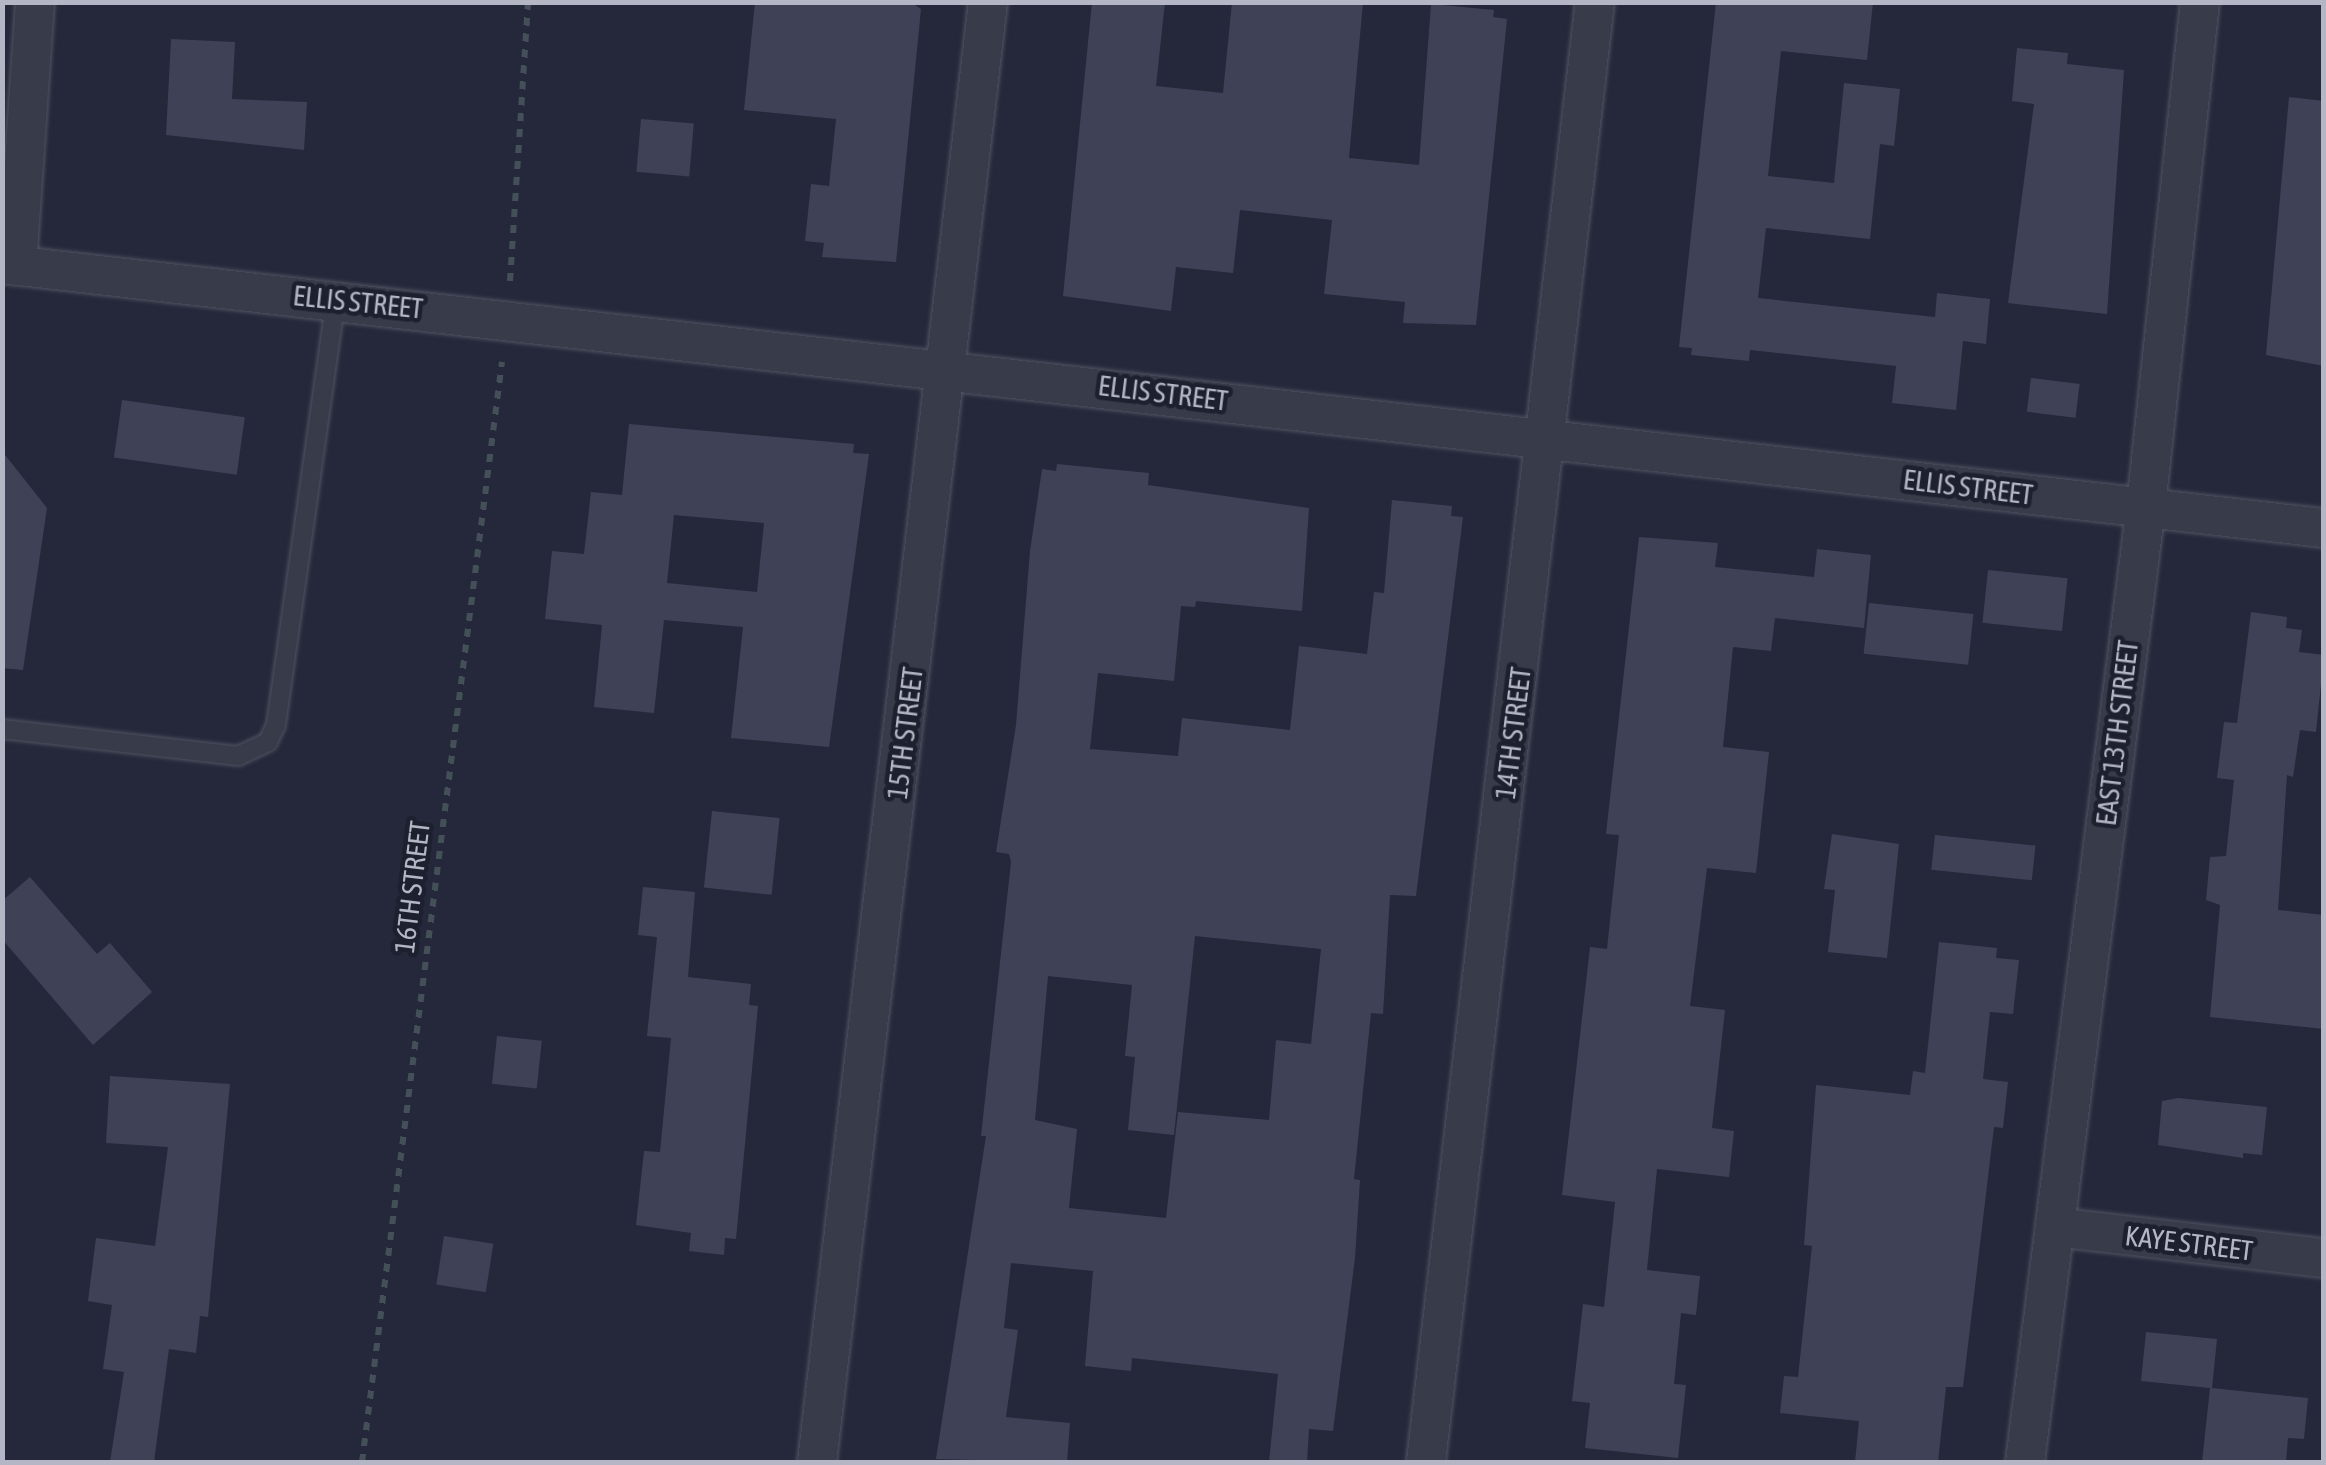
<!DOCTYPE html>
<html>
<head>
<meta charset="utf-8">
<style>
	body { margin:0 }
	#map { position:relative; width:2326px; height:1465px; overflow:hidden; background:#25283a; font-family:"Asap Condensed",sans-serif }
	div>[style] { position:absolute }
	.building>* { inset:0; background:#3f4257; transform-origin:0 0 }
	.path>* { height:6px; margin-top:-3px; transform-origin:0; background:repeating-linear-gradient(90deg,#445058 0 8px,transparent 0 16px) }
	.roads { filter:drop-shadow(0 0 2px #505362) drop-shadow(0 0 2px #505362) }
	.lane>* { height:18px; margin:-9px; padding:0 9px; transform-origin:9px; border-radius:9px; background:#383b4a }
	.street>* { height:38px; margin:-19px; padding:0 19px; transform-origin:19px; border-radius:19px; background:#383b4a }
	span { translate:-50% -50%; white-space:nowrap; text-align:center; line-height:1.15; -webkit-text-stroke:9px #1d202f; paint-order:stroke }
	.street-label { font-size:28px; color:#b4b6c6 }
	.frame { position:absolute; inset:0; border:5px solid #b4b6c6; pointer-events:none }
</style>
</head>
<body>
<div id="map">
	<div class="building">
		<i style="clip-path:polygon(755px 2px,910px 2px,921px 9px,896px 262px,822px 257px,824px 243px,805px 241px,811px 184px,829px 186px,836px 119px,744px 110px)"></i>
		<i style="clip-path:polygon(1092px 2px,1165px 2px,1156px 86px,1223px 93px,1232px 2px,1363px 2px,1349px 158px,1419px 165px,1431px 4px,1494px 10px,1493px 17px,1507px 19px,1476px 325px,1403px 323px,1405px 302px,1324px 294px,1332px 220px,1240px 210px,1233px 273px,1176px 267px,1171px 311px,1063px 296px)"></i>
		<i style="clip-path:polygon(1716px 2px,1873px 2px,1867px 60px,1781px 51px,1768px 176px,1834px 183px,1844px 83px,1900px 89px,1894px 146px,1880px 144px,1870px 239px,1766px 228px,1758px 298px,1935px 317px,1937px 293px,1990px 299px,1986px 344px,1963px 341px,1956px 410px,1892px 403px,1896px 366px,1750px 350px,1749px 361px,1691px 355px,1692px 348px,1679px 347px)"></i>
		<i style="clip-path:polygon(171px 39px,235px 42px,232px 99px,307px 102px,304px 150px,166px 135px)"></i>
		<i style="clip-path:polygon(2017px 48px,2068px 53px,2067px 64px,2124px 70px,2107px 314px,2008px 303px,2034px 104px,2012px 101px)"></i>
		<i style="clip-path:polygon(2289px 97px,2324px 101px,2324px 366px,2266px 355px)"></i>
		<i style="left:641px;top:119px;width:53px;height:53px;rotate:5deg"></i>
		<i style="left:2031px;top:378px;width:49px;height:34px;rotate:7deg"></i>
		<i style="left:122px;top:400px;width:124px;height:58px;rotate:8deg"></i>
		<i style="clip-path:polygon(evenodd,629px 424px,854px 444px,853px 453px,869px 454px,829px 747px,731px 738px,743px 627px,664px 620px,654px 713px,594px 707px,602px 625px,545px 619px,552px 551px,584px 554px,591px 492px,622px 495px,629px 424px,674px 515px,764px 523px,757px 592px,667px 583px,674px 515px)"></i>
		<i style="clip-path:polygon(2px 451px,47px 508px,23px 670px,2px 668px)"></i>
		<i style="clip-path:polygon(evenodd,1057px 464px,1149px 473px,1148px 485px,1309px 508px,1302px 611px,1196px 601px,1195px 607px,1181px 606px,1174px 681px,1098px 673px,1090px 749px,1178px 756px,1182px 718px,1290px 730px,1299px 646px,1367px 654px,1374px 592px,1384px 593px,1392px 500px,1452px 506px,1451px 516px,1463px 517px,1416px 896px,1390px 895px,1383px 1014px,1371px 1013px,1354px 1179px,1360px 1180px,1355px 1258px,1333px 1431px,1309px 1429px,1307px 1462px,1269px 1462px,1278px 1374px,1132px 1358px,1131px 1371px,1085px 1366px,1093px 1271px,1011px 1263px,1004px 1328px,1018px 1330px,1006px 1417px,1070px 1423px,1067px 1462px,936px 1459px,986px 1136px,981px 1136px,1011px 862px,1009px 854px,996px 852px,1016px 725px,1030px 551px,1042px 469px,1056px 471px,1057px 464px,1195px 936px,1321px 949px,1311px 1044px,1276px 1040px,1269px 1120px,1178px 1112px,1166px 1218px,1069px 1208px,1077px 1129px,1035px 1120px,1048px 976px,1132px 985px,1125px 1056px,1135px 1057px,1128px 1130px,1174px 1135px,1195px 936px)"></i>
		<i style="clip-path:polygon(1639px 537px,1718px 543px,1715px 567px,1814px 577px,1817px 549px,1871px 555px,1864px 628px,1775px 618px,1771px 651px,1733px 647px,1723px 747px,1769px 752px,1756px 873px,1707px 868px,1690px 1006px,1725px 1010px,1712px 1128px,1734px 1131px,1729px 1177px,1657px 1169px,1647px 1270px,1700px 1276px,1696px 1315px,1681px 1313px,1674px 1384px,1686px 1385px,1678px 1458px,1585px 1448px,1590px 1403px,1572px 1401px,1583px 1304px,1604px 1307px,1615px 1202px,1562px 1195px,1590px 947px,1607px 949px,1619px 835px,1606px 834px)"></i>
		<i style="left:1988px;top:570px;width:80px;height:53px;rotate:6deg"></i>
		<i style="left:1869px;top:603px;width:105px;height:51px;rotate:6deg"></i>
		<i style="clip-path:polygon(2251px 612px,2287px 617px,2286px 628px,2302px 630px,2299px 652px,2324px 655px,2316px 732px,2300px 730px,2293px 777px,2287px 775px,2278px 910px,2324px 915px,2324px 1029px,2210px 1017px,2220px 905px,2206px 900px,2210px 857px,2226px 856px,2234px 780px,2217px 778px,2224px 722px,2237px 723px)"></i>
		<i style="left:712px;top:811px;width:68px;height:77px;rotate:6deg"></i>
		<i style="clip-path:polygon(1832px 834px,1899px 844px,1887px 958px,1828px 952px,1835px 890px,1824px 889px)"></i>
		<i style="left:1935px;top:835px;width:101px;height:35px;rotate:6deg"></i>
		<i style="clip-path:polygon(30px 877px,97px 954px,110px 943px,152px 992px,93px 1045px,2px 939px,2px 901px)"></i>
		<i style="clip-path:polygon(643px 887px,695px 892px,688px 977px,751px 984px,749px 1005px,758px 1006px,736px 1239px,725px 1238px,724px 1255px,689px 1251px,691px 1233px,636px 1225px,644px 1151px,660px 1152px,671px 1038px,647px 1036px,657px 937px,638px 935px)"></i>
		<i style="clip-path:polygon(1939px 942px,1997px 948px,1996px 958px,2019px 960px,2013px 1014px,1990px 1012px,1983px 1079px,2008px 1082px,2003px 1128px,1994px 1127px,1963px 1387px,1946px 1387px,1938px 1462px,1855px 1462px,1859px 1421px,1780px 1413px,1784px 1376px,1798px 1377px,1812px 1246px,1804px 1245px,1816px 1085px,1910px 1095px,1913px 1071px,1925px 1073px)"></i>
		<i style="left:497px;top:1036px;width:45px;height:48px;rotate:6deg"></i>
		<i style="clip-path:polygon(110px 1076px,230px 1084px,208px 1317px,200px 1316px,196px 1353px,169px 1349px,154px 1462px,110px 1462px,124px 1372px,103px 1369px,112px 1305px,88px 1301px,96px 1238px,155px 1246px,168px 1147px,106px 1143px)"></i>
		<i style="clip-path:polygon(2178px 1098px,2267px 1107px,2262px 1155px,2243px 1153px,2243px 1158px,2158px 1145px,2162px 1101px)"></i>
		<i style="left:444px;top:1236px;width:50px;height:49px;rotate:9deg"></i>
		<i style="clip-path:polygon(2146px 1332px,2217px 1339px,2212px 1388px,2308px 1398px,2304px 1439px,2288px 1438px,2286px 1462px,2202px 1462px,2210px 1388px,2141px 1381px)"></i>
	</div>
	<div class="path">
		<i style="left:510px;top:281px;width:280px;rotate:-86.3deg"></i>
		<i style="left:362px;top:1462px;width:1109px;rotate:-82.75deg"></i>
	</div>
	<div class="roads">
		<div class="lane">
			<i style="left:2px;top:729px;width:238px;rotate:6.5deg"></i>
			<i style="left:238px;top:756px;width:33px;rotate:-25deg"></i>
			<i style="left:268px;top:742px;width:19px;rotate:-65deg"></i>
			<i style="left:276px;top:725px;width:429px;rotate:-82deg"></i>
		</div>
		<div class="street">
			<i style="left:2px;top:264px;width:2337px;rotate:6.49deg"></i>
			<i style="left:17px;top:266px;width:265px;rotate:-86.1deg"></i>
			<i style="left:2055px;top:1227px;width:271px;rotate:6.6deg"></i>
			<i style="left:817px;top:1462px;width:1470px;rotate:-83.32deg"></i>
			<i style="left:1426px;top:1462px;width:1470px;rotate:-83.4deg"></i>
			<i style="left:2025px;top:1462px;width:963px;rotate:-82.78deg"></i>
			<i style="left:2146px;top:507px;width:508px;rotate:-83.9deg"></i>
		</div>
	</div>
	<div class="street-label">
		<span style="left:358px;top:302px;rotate:6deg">ELLIS STREET</span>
		<span style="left:1163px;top:393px;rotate:7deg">ELLIS STREET</span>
		<span style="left:1968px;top:487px;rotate:7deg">ELLIS STREET</span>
		<span style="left:905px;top:733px;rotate:-83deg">15TH STREET</span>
		<span style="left:1513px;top:733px;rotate:-83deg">14TH STREET</span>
		<span style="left:2117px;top:733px;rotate:-83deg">EAST 13TH STREET</span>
		<span style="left:412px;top:887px;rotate:-83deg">16TH STREET</span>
		<span style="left:2189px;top:1243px;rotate:7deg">KAYE STREET</span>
	</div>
	<div class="frame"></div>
</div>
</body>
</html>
